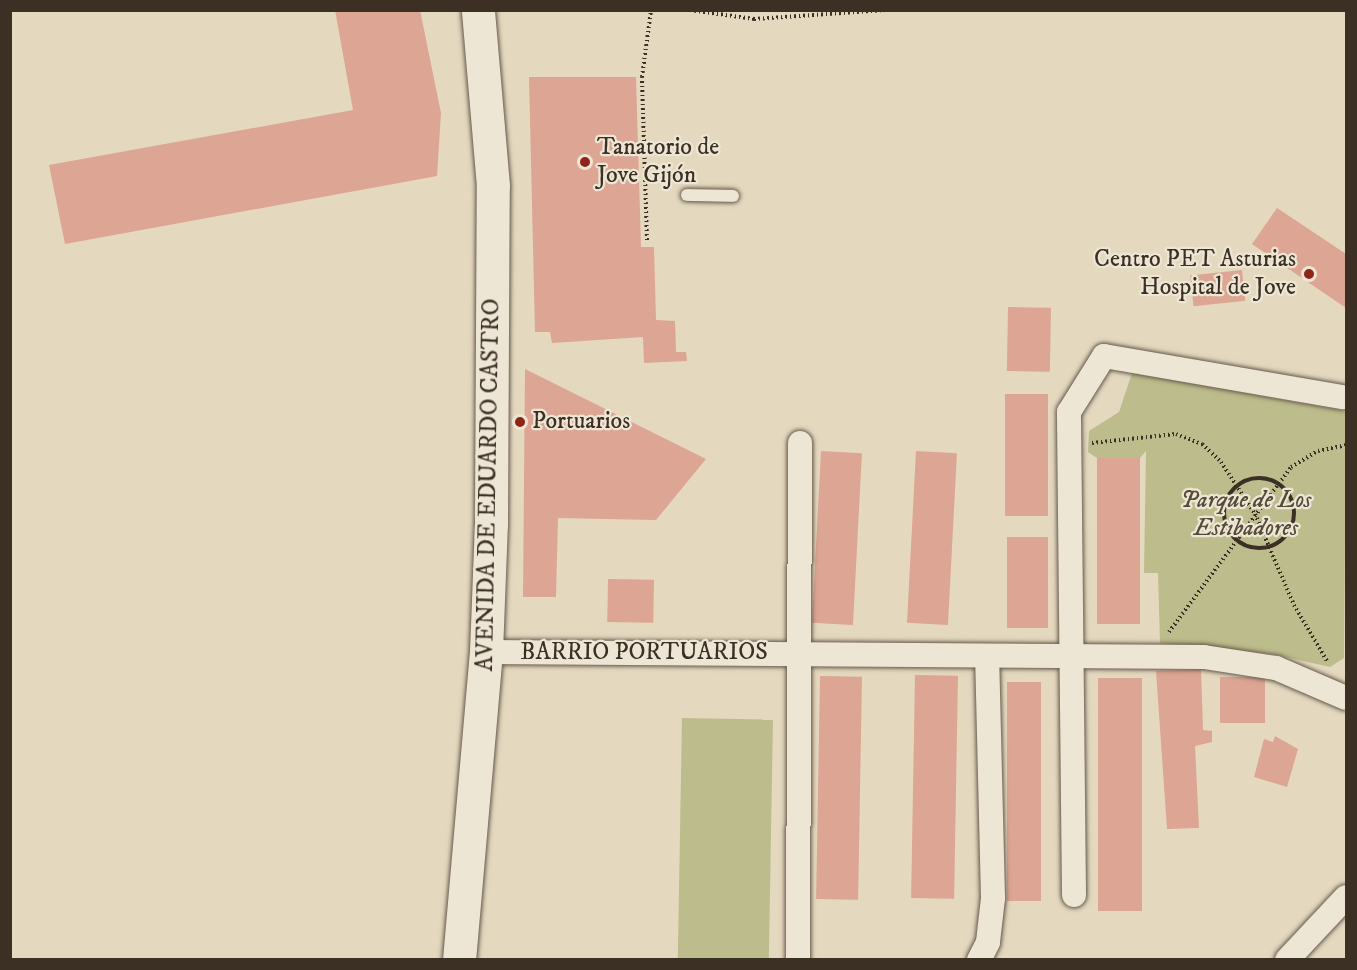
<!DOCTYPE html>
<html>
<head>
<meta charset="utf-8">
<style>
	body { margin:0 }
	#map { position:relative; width:1357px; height:970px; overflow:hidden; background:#e4d8bf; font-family:"IM FELL DW Pica",serif }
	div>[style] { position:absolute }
	.green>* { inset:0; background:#bcbc8c; transform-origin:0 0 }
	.building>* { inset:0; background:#dda593; transform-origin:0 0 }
	.path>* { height:4px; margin-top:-2px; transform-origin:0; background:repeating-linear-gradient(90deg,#3c2f24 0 1.5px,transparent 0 4.5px) }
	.path>.ring { margin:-2px; padding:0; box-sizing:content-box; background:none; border:4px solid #3c2f24; border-radius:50% }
	.roads { filter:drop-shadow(0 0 2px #66594b) drop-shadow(0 0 2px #66594b) }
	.lane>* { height:12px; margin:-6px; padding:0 6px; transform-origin:6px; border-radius:6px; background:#ede6d5 }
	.street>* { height:24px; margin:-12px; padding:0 12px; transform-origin:12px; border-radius:12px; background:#ede6d5 }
	.secondary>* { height:33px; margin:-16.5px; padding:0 16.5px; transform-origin:16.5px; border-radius:16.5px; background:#ede6d5 }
	.dots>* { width:16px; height:16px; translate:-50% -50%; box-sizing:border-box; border:3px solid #ede6d5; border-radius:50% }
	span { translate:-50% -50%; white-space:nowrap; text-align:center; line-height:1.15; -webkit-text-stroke:4.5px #ede6d5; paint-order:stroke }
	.poi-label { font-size:24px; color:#3c2f24 }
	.left { translate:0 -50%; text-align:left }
	.right { translate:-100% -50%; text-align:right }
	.street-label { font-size:24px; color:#3c2f24 }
	.park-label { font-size:24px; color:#564b39; font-style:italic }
	.frame { position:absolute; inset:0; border:12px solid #3c2f24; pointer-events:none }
</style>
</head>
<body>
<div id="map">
	<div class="green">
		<i style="clip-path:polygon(1132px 373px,1346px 411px,1344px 658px,1330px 667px,1272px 654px,1160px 643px,1158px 573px,1144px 573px,1146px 451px,1140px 458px,1097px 458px,1088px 452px,1089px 431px,1119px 412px)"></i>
		<i style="left:682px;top:718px;width:91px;height:241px;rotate:1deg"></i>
	</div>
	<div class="building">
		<i style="clip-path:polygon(335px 10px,420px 10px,441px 113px,437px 176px,65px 244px,49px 165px,353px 110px)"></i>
		<i style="clip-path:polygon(529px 77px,636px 77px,641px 247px,654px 247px,656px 320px,675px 321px,676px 352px,686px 352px,687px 361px,644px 363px,643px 337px,552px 343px,550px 332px,535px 332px)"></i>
		<i style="clip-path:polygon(1277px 208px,1346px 254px,1346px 308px,1252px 244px)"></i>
		<i style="left:1242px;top:270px;width:31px;height:52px;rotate:84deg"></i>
		<i style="left:1008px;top:307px;width:43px;height:64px;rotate:1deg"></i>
		<i style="clip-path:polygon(525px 369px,706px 459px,656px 520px,558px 518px,556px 597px,523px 597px)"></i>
		<i style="left:1005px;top:394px;width:43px;height:122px"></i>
		<i style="left:821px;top:451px;width:41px;height:172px;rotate:3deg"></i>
		<i style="left:916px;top:451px;width:41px;height:172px;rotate:3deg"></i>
		<i style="left:1097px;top:458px;width:43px;height:166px"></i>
		<i style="left:1007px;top:537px;width:41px;height:91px"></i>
		<i style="left:608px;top:579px;width:46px;height:43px;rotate:1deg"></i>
		<i style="clip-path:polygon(1201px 669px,1203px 730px,1212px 731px,1212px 742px,1195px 746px,1199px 828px,1167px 829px,1156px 671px)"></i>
		<i style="left:915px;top:675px;width:43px;height:223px;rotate:1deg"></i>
		<i style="left:820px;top:676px;width:42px;height:223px;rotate:1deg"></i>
		<i style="left:1220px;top:677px;width:45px;height:46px"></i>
		<i style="left:1098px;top:678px;width:44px;height:233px"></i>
		<i style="left:1041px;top:682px;width:219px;height:34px;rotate:90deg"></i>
		<i style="clip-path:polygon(1275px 736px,1298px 749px,1287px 787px,1254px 777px,1264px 739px,1273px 742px)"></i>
	</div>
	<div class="path">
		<i style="left:690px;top:10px;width:65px;rotate:8deg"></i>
		<i style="left:754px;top:19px;width:132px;rotate:-3.9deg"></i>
		<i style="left:647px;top:240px;width:163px;rotate:-91.8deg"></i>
		<i style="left:642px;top:77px;width:68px;rotate:-82.3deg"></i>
		<i style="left:1092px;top:443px;width:84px;rotate:-6.1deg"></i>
		<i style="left:1176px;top:434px;width:28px;rotate:21deg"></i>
		<i style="left:1202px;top:444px;width:26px;rotate:43deg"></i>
		<i style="left:1221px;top:462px;width:62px;rotate:56.8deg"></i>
		<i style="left:1255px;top:514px;width:99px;rotate:66.8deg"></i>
		<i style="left:1294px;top:605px;width:65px;rotate:59.5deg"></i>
		<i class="ring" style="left:1224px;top:478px;width:66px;height:66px"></i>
		<i style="left:1169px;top:632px;width:205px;rotate:-53.5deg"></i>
		<i style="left:1291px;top:467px;width:31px;rotate:-31deg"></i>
		<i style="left:1318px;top:451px;width:29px;rotate:-12deg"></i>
	</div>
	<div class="roads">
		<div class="lane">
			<i style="left:687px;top:195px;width:46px;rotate:1.2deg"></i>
		</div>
		<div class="street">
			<i style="left:486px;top:652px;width:718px;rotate:0.4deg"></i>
			<i style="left:1204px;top:657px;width:73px;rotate:8.7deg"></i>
			<i style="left:1276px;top:668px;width:76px;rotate:23.2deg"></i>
			<i style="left:1074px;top:895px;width:483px;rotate:-90.6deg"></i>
			<i style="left:1069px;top:412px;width:66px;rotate:-58deg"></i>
			<i style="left:1104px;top:356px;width:242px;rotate:9.8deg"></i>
			<i style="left:798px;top:960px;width:517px;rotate:-89.78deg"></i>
			<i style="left:979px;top:960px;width:20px;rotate:-63deg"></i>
			<i style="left:988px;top:942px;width:44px;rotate:-83.5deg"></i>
			<i style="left:993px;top:898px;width:241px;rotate:-91.4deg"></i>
			<i style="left:1287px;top:960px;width:86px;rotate:-46.9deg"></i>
		</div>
		<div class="secondary">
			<i style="left:459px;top:960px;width:309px;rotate:-85deg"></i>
			<i style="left:486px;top:652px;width:128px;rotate:-87.8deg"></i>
			<i style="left:491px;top:524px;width:338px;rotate:-89.7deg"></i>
			<i style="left:493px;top:186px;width:177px;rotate:-94.9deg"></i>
		</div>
	</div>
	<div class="dots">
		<i style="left:585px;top:162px;background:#8f2418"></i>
		<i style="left:1309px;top:274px;background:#8f2418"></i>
		<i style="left:520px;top:422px;background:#8f2418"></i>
	</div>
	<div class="poi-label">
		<span class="left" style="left:597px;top:162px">Tanatorio de<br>Jove Gijón</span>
		<span class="right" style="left:1296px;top:274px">Centro PET Asturias<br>Hospital de Jove</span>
		<span class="left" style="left:532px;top:422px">Portuarios</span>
	</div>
	<div class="street-label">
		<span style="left:489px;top:485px;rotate:-89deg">AVENIDA DE EDUARDO CASTRO</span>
		<span style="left:644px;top:653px">BARRIO PORTUARIOS</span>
	</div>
	<div class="park-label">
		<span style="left:1246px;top:515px">Parque de Los<br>Estibadores</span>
	</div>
	<div class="frame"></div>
</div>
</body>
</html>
